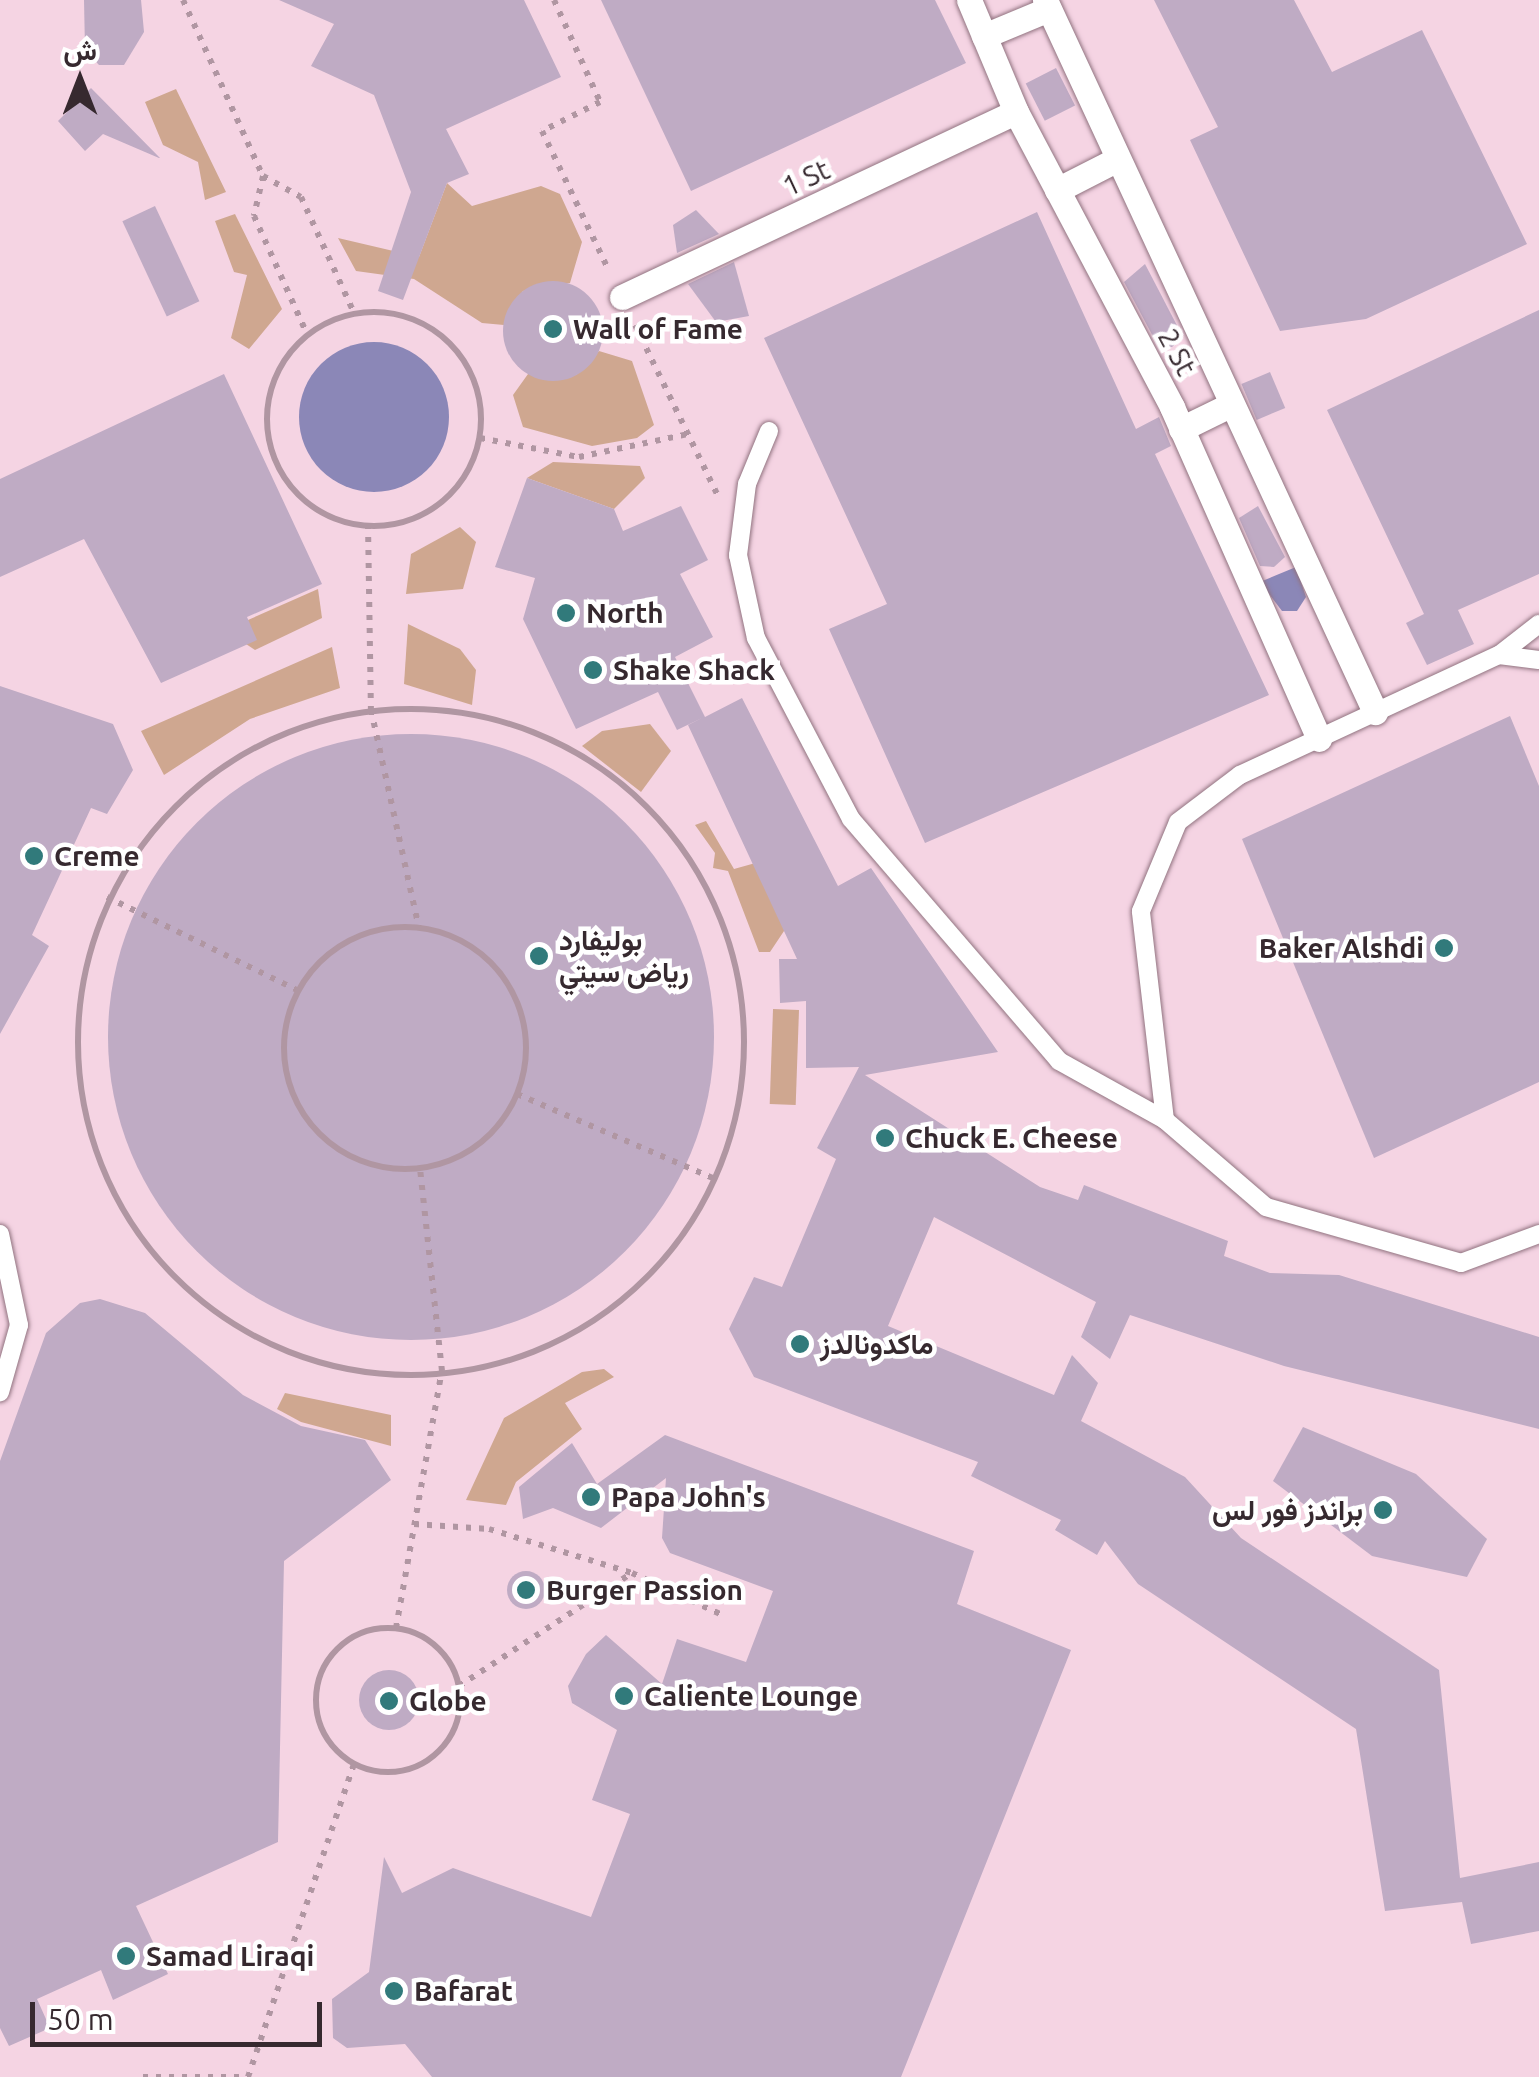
<!DOCTYPE html>
<html>
<head>
<meta charset="utf-8">
<style>
	body { margin:0 }
	#map { position:relative; width:1539px; height:2077px; overflow:hidden; background:#f5d4e3; font-family:Ubuntu,Vazirmatn,sans-serif }
	div>[style] { position:absolute }
	.green>* { inset:0; background:#cfa790; transform-origin:0 0 }
	.water>* { inset:0; background:#8b87b7 }
	.round { border-radius:50% }
	.building>* { inset:0; background:#bfabc4; transform-origin:0 0 }
	.path>* { height:6px; margin-top:-3px; transform-origin:0; background:repeating-linear-gradient(90deg,#b096a2 0 5px,transparent 0 13px) }
	.path>.ring { margin:-3px; padding:0; box-sizing:content-box; background:none; border:6px solid #b096a2; border-radius:50% }
	.roads { filter:drop-shadow(0 0 2px #917380) drop-shadow(0 0 2px #917380) }
	.service>* { height:18px; margin:-9px; padding:0 9px; transform-origin:9px; border-radius:9px; background:#fff }
	.pedestrian>* { height:25px; margin:-12.5px; padding:0 12.5px; transform-origin:12.5px; border-radius:12.5px; background:#fff }
	.dots>* { width:28px; height:28px; translate:-50% -50%; box-sizing:border-box; border:5px solid #fff; border-radius:50% }
	span { translate:-50% -50%; white-space:nowrap; text-align:center; line-height:1.15; -webkit-text-stroke:9px #fff; paint-order:stroke }
	.street-label { font-size:28px; color:#36292f }
	.poi-label { font-size:28px; color:#36292f; font-weight:700 }
	.left { translate:0 -50%; text-align:left }
	.right { translate:-100% -50%; text-align:right }
	.north { position:absolute; left:30px; top:30px; width:100px; height:100px; -webkit-text-stroke:8px #fff; paint-order:stroke; rotate:0deg; font-size:28px; font-weight:700; line-height:40px; text-align:center; color:#36292f }
	.north::after { content:''; display:block; margin:auto; width:35px; height:45px; background:#36292f; clip-path:polygon(50% 0,100% 100%,50% 72%,0 100%) }
	.scale { position:absolute; left:30px; top:2002px; width:292px; height:45px; box-sizing:border-box; border:5px solid #36292f; border-top:0; padding-left:12px; font-size:30px; line-height:35px; white-space:nowrap; color:#36292f; -webkit-text-stroke:8px #fff; paint-order:stroke }
</style>
</head>
<body>
<div id="map">
	<div class="green">
		<i style="clip-path:polygon(176px 89px,226px 192px,205px 200px,198px 162px,163px 145px,145px 102px)"></i>
		<i style="clip-path:polygon(447px 183px,472px 206px,541px 186px,560px 194px,582px 242px,570px 283px,523px 291px,504px 325px,482px 323px,414px 279px,356px 271px,338px 238px,419px 257px)"></i>
		<i style="clip-path:polygon(235px 214px,282px 309px,249px 349px,231px 338px,247px 275px,234px 272px,215px 221px)"></i>
		<i style="clip-path:polygon(599px 351px,632px 361px,654px 425px,637px 438px,592px 446px,523px 427px,513px 395px,528px 374px,576px 375px)"></i>
		<i style="clip-path:polygon(553px 462px,640px 466px,645px 478px,614px 509px,527px 478px)"></i>
		<i style="clip-path:polygon(460px 527px,476px 542px,463px 589px,406px 594px,411px 554px)"></i>
		<i style="clip-path:polygon(318px 589px,322px 618px,255px 650px,246px 644px,248px 620px)"></i>
		<i style="clip-path:polygon(408px 624px,460px 649px,476px 670px,472px 705px,404px 684px)"></i>
		<i style="clip-path:polygon(332px 647px,340px 688px,250px 719px,164px 775px,141px 731px)"></i>
		<i style="clip-path:polygon(650px 724px,671px 751px,641px 792px,582px 746px,602px 731px)"></i>
		<i style="clip-path:polygon(706px 821px,734px 869px,759px 862px,788px 925px,770px 952px,759px 952px,728px 871px,713px 868px,715px 853px,695px 825px)"></i>
		<i style="left:799px;top:1010px;width:95px;height:26px;rotate:92deg"></i>
		<i style="clip-path:polygon(604px 1369px,614px 1377px,565px 1403px,582px 1429px,516px 1482px,506px 1505px,466px 1500px,504px 1418px,582px 1372px)"></i>
		<i style="clip-path:polygon(285px 1393px,391px 1415px,391px 1446px,301px 1422px,277px 1409px)"></i>
	</div>
	<div class="water">
		<i class="round" style="left:299px;top:342px;width:150px;height:150px"></i>
		<i style="clip-path:polygon(1296px 567px,1306px 597px,1297px 611px,1282px 611px,1260px 582px)"></i>
		<i class="round" style="left:320px;top:963px;width:170px;height:170px"></i>
	</div>
	<div class="building">
		<i style="clip-path:polygon(84px 0,141px 0,144px 32px,124px 65px,99px 65px,85px 50px)"></i>
		<i style="clip-path:polygon(279px 0,524px 0,561px 77px,446px 129px,469px 174px,447px 183px,403px 300px,378px 291px,411px 192px,374px 95px,311px 66px,334px 24px)"></i>
		<i style="clip-path:polygon(601px 0,935px 0,966px 63px,691px 191px)"></i>
		<i style="clip-path:polygon(1154px 0,1294px 0,1332px 72px,1422px 30px,1527px 244px,1366px 319px,1280px 331px,1190px 140px,1218px 127px)"></i>
		<i style="left:1056px;top:68px;width:42px;height:34px;rotate:63deg"></i>
		<i style="clip-path:polygon(91px 88px,160px 158px,159px 158px,103px 134px,85px 151px,58px 121px)"></i>
		<i style="left:155px;top:206px;width:105px;height:36px;rotate:65deg"></i>
		<i style="clip-path:polygon(696px 210px,719px 234px,677px 253px,673px 225px)"></i>
		<i style="clip-path:polygon(1037px 212px,1136px 429px,1159px 417px,1171px 446px,1155px 454px,1269px 695px,925px 843px,829px 629px,887px 604px,764px 338px)"></i>
		<i style="clip-path:polygon(734px 262px,749px 316px,716px 322px,688px 284px)"></i>
		<i style="clip-path:polygon(1145px 264px,1183px 337px,1172px 347px,1158px 346px,1124px 282px)"></i>
		<i class="round" style="left:503px;top:281px;width:100px;height:100px"></i>
		<i style="clip-path:polygon(1539px 310px,1539px 574px,1458px 610px,1474px 644px,1427px 665px,1406px 623px,1424px 614px,1327px 410px)"></i>
		<i style="left:1270px;top:372px;width:39px;height:31px;rotate:67deg"></i>
		<i style="clip-path:polygon(224px 374px,322px 584px,247px 617px,257px 640px,161px 683px,84px 539px,0 577px,0 479px)"></i>
		<i style="clip-path:polygon(527px 478px,614px 509px,623px 531px,681px 506px,708px 560px,680px 574px,713px 637px,675px 657px,705px 717px,742px 698px,838px 886px,871px 868px,998px 1052px,865px 1075px,1040px 1187px,1078px 1200px,1084px 1185px,1228px 1241px,1224px 1256px,1270px 1273px,1339px 1275px,1539px 1337px,1539px 1429px,1284px 1366px,1130px 1315px,1110px 1359px,1081px 1337px,1096px 1302px,934px 1217px,888px 1326px,1054px 1395px,1072px 1355px,1098px 1383px,1081px 1421px,1185px 1477px,1241px 1538px,1439px 1670px,1460px 1878px,1539px 1862px,1539px 1931px,1471px 1944px,1462px 1902px,1385px 1911px,1356px 1729px,1138px 1584px,1105px 1541px,1097px 1555px,1055px 1530px,1061px 1520px,971px 1476px,978px 1462px,754px 1377px,729px 1329px,754px 1277px,782px 1287px,836px 1159px,817px 1148px,859px 1067px,806px 1068px,806px 1001px,780px 1003px,779px 959px,797px 959px,688px 725px,702px 718px,677px 730px,658px 692px,576px 729px,523px 619px,535px 578px,495px 567px)"></i>
		<i style="clip-path:polygon(1258px 506px,1285px 557px,1274px 567px,1260px 566px,1239px 518px)"></i>
		<i style="clip-path:polygon(0 686px,113px 724px,133px 770px,107px 814px,91px 808px,32px 935px,49px 946px,0 1034px)"></i>
		<i style="clip-path:polygon(1510px 716px,1539px 786px,1539px 1082px,1374px 1158px,1242px 839px)"></i>
		<i class="round" style="left:108px;top:734px;width:606px;height:606px"></i>
		<i style="clip-path:polygon(100px 1299px,145px 1313px,243px 1395px,301px 1426px,365px 1440px,391px 1480px,284px 1561px,278px 1842px,136px 1906px,168px 1974px,113px 2000px,101px 1970px,37px 1999px,50px 2028px,9px 2046px,0 2028px,0 1461px,46px 1333px,80px 1303px)"></i>
		<i style="clip-path:polygon(1303px 1427px,1416px 1474px,1487px 1539px,1467px 1577px,1372px 1556px,1273px 1481px)"></i>
		<i style="clip-path:polygon(665px 1435px,974px 1551px,957px 1604px,1071px 1650px,901px 2077px,432px 2077px,405px 2044px,347px 2048px,333px 2038px,332px 1999px,369px 1972px,384px 1857px,402px 1893px,453px 1868px,591px 1917px,630px 1814px,592px 1800px,617px 1730px,572px 1703px,568px 1686px,586px 1654px,606px 1635px,662px 1684px,677px 1639px,746px 1662px,773px 1591px,670px 1553px,662px 1538px,666px 1478px,601px 1528px,553px 1508px,523px 1519px,519px 1487px,572px 1443px,597px 1484px)"></i>
		<i class="round" style="left:507px;top:1571px;width:38px;height:38px"></i>
		<i class="round" style="left:359px;top:1670px;width:60px;height:60px"></i>
	</div>
	<div class="path">
		<i style="left:183px;top:0;width:193px;rotate:65.6deg"></i>
		<i style="left:263px;top:176px;width:41px;rotate:102.7deg"></i>
		<i style="left:254px;top:216px;width:129px;rotate:65.8deg"></i>
		<i style="left:554px;top:0;width:112px;rotate:65.7deg"></i>
		<i style="left:600px;top:102px;width:65px;rotate:153.4deg"></i>
		<i style="left:542px;top:131px;width:153px;rotate:64.4deg"></i>
		<i style="left:263px;top:176px;width:43px;rotate:28.9deg"></i>
		<i style="left:301px;top:197px;width:128px;rotate:65.4deg"></i>
		<i class="ring" style="left:267px;top:312px;width:208px;height:208px"></i>
		<i style="left:635px;top:325px;width:188px;rotate:64.1deg"></i>
		<i style="left:480px;top:438px;width:101px;rotate:10.9deg"></i>
		<i style="left:579px;top:457px;width:111px;rotate:-11.9deg"></i>
		<i style="left:368px;top:524px;width:186px;rotate:89.1deg"></i>
		<i style="left:371px;top:710px;width:223px;rotate:77.6deg"></i>
		<i class="ring" style="left:78px;top:709px;width:660px;height:660px"></i>
		<i style="left:107px;top:897px;width:214px;rotate:26.1deg"></i>
		<i class="ring" style="left:284px;top:927px;width:236px;height:236px"></i>
		<i style="left:517px;top:1094px;width:213px;rotate:23.2deg"></i>
		<i style="left:414px;top:1524px;width:75px;rotate:3.8deg"></i>
		<i style="left:489px;top:1529px;width:150px;rotate:17.1deg"></i>
		<i style="left:632px;top:1573px;width:99px;rotate:25deg"></i>
		<i style="left:396px;top:1628px;width:261px;rotate:-79.9deg"></i>
		<i style="left:442px;top:1371px;width:203px;rotate:-96.2deg"></i>
		<i class="ring" style="left:316px;top:1628px;width:138px;height:138px"></i>
		<i style="left:459px;top:1686px;width:207px;rotate:-33.2deg"></i>
		<i style="left:143px;top:2077px;width:105px"></i>
		<i style="left:248px;top:2077px;width:330px;rotate:-71.3deg"></i>
	</div>
	<div class="roads">
		<div class="service">
			<i style="left:769px;top:431px;width:57px;rotate:112.5deg"></i>
			<i style="left:747px;top:484px;width:72px;rotate:97.2deg"></i>
			<i style="left:738px;top:555px;width:85px;rotate:77.8deg"></i>
			<i style="left:756px;top:638px;width:204px;rotate:62.3deg"></i>
			<i style="left:851px;top:819px;width:319px;rotate:49.3deg"></i>
			<i style="left:1059px;top:1061px;width:121px;rotate:29.1deg"></i>
			<i style="left:1165px;top:1120px;width:133px;rotate:40.7deg"></i>
			<i style="left:1266px;top:1207px;width:203px;rotate:16deg"></i>
			<i style="left:1461px;top:1263px;width:83px;rotate:-20.4deg"></i>
			<i style="left:1499px;top:655px;width:51px;rotate:-37.8deg"></i>
			<i style="left:1165px;top:1120px;width:210px;rotate:-96.6deg"></i>
			<i style="left:1141px;top:911px;width:96px;rotate:-67.4deg"></i>
			<i style="left:1178px;top:822px;width:78px;rotate:-37.2deg"></i>
			<i style="left:1240px;top:775px;width:285px;rotate:-24.9deg"></i>
			<i style="left:1499px;top:655px;width:40px;rotate:7.1deg"></i>
			<i style="left:0;top:1234px;width:93px;rotate:78.2deg"></i>
			<i style="left:19px;top:1325px;width:70px;rotate:105.8deg"></i>
		</div>
		<div class="pedestrian">
			<i style="left:969px;top:0;width:121px;rotate:67.2deg"></i>
			<i style="left:1016px;top:112px;width:334px;rotate:62.1deg"></i>
			<i style="left:1172px;top:407px;width:363px;rotate:66.1deg"></i>
			<i style="left:1045px;top:0;width:785px;rotate:65.13deg"></i>
			<i style="left:984px;top:36px;width:70px;rotate:-22.6deg"></i>
			<i style="left:1057px;top:190px;width:64px;rotate:-27deg"></i>
			<i style="left:622px;top:297px;width:435px;rotate:-25.2deg"></i>
			<i style="left:1181px;top:429px;width:52px;rotate:-26.1deg"></i>
		</div>
	</div>
	<div class="dots">
		<i style="left:553px;top:329px;background:#317a7b"></i>
		<i style="left:566px;top:613px;background:#317a7b"></i>
		<i style="left:593px;top:670px;background:#317a7b"></i>
		<i style="left:34px;top:856px;background:#317a7b"></i>
		<i style="left:1444px;top:948px;background:#317a7b"></i>
		<i style="left:539px;top:956px;background:#317a7b"></i>
		<i style="left:885px;top:1138px;background:#317a7b"></i>
		<i style="left:800px;top:1344px;background:#317a7b"></i>
		<i style="left:591px;top:1497px;background:#317a7b"></i>
		<i style="left:1383px;top:1510px;background:#317a7b"></i>
		<i style="left:526px;top:1590px;background:#317a7b"></i>
		<i style="left:624px;top:1696px;background:#317a7b"></i>
		<i style="left:389px;top:1701px;background:#317a7b"></i>
		<i style="left:126px;top:1956px;background:#317a7b"></i>
		<i style="left:394px;top:1991px;background:#317a7b"></i>
	</div>
	<div class="street-label">
		<span style="left:806px;top:178px;rotate:-25deg">1 St</span>
		<span style="left:1177px;top:352px;rotate:62deg">2 St</span>
	</div>
	<div class="poi-label">
		<span class="left" style="left:573px;top:329px">Wall of Fame</span>
		<span class="left" style="left:586px;top:613px">North</span>
		<span class="left" style="left:613px;top:670px">Shake Shack</span>
		<span class="left" style="left:54px;top:856px">Creme</span>
		<span class="left" style="left:559px;top:956px">بوليفارد<br>رياض سيتي</span>
		<span class="right" style="left:1424px;top:948px">Baker Alshdi</span>
		<span class="left" style="left:905px;top:1138px">Chuck E. Cheese</span>
		<span class="left" style="left:820px;top:1344px">ماكدونالدز</span>
		<span class="left" style="left:611px;top:1497px">Papa John's</span>
		<span class="right" style="left:1363px;top:1510px">براندز فور لس</span>
		<span class="left" style="left:546px;top:1590px">Burger Passion</span>
		<span class="left" style="left:644px;top:1696px">Caliente Lounge</span>
		<span class="left" style="left:409px;top:1701px">Globe</span>
		<span class="left" style="left:146px;top:1956px">Samad Liraqi</span>
		<span class="left" style="left:414px;top:1991px">Bafarat</span>
	</div>
	<div class="north">ش</div>
	<div class="scale">50 m</div>
</div>
</body>
</html>
